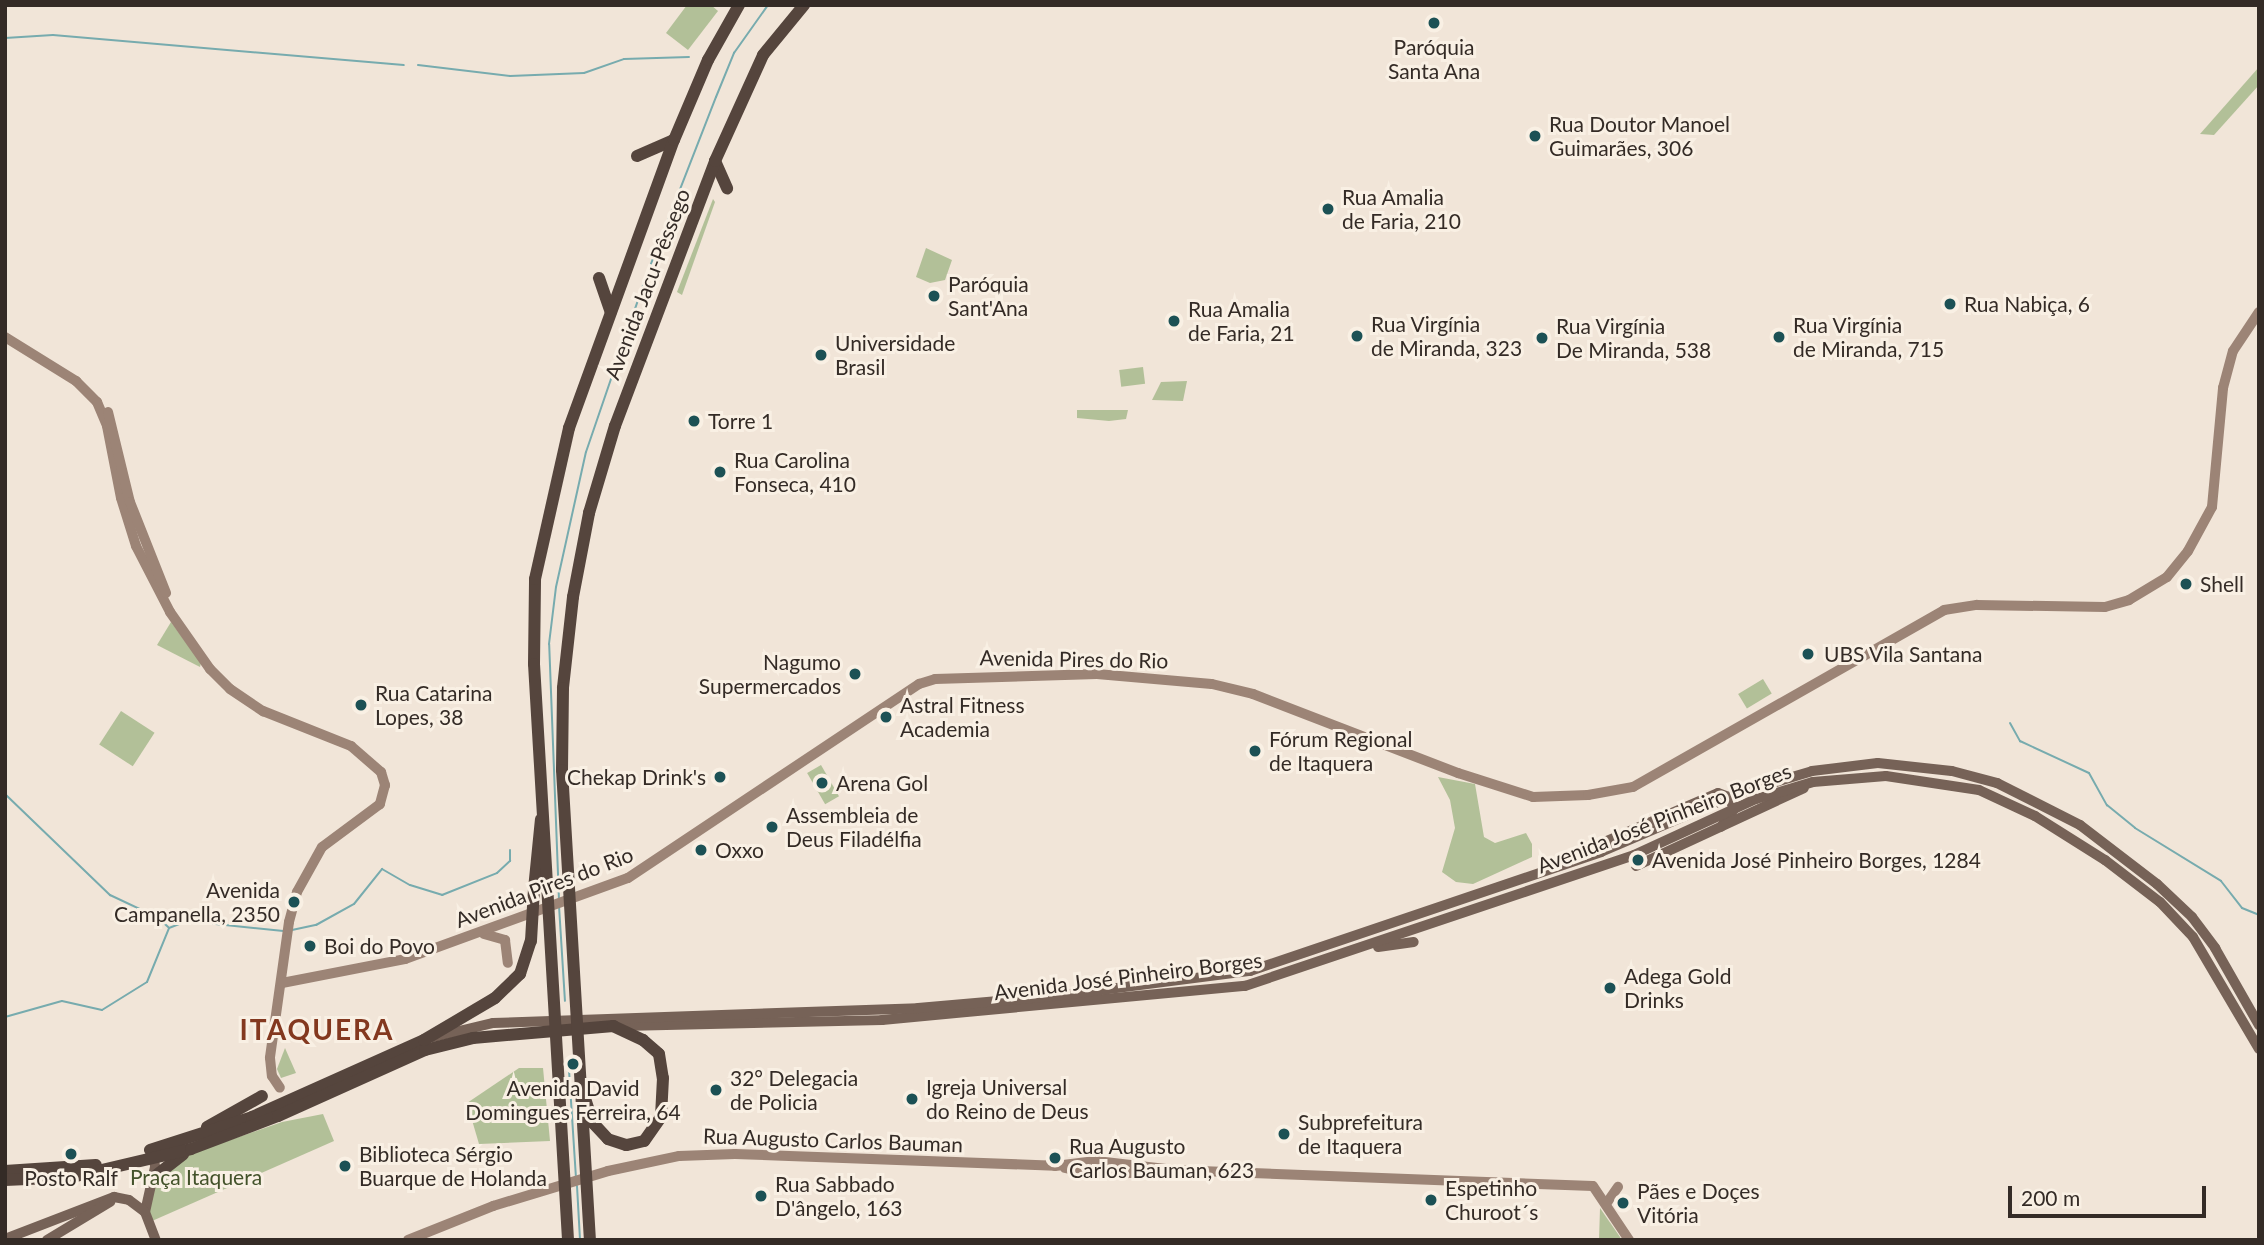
<!DOCTYPE html>
<html>
<head>
<meta charset="utf-8">
<style>
	body { margin:0 }
	#map { position:relative; width:2264px; height:1245px; overflow:hidden; background:#f1e5d8; font-family:Lato,sans-serif }
	div>[style] { position:absolute }
	.green>* { inset:0; background:#b2c098; transform-origin:0 0 }
	.stream>* { height:2px; margin:-1px; padding:0 1px; transform-origin:1px; border-radius:1px; background:#77abae }
	.secondary>* { height:10px; margin:-5px; padding:0 5px; transform-origin:5px; border-radius:5px; background:#9c8476 }
	.primary>* { height:10px; margin:-5px; padding:0 5px; transform-origin:5px; border-radius:5px; background:#766257 }
	.highway>* { height:12px; margin:-6px; padding:0 6px; transform-origin:6px; border-radius:6px; background:#55453d }
	.highway-bridge>* { height:12px; margin:-6px; padding:0 6px; transform-origin:6px; border-radius:6px; background:#55453d }
	.dots>* { width:19px; height:19px; translate:-50% -50%; box-sizing:border-box; border:4px solid #f9f0e4; border-radius:50% }
	span { translate:-50% -50%; white-space:nowrap; text-align:center; line-height:1.15; -webkit-text-stroke:6px #f9f0e4; paint-order:stroke }
	.poi-label { font-size:21px; color:#342b26 }
	.left { translate:0 -50%; text-align:left }
	.right { translate:-100% -50%; text-align:right }
	.street-label { font-size:21px; color:#342b26 }
	.park-label { font-size:21px; color:#43522a }
	.district-label { font-size:28px; color:#83381f; font-weight:700; letter-spacing:2px }
	.frame { position:absolute; inset:0; border:7px solid #342b26; pointer-events:none }
	.scale { position:absolute; left:2008px; top:1186px; width:198px; height:32px; box-sizing:border-box; border:4px solid #342b26; border-top:0; padding-left:9px; font-size:21px; line-height:24px; white-space:nowrap; color:#342b26; -webkit-text-stroke:5px #f9f0e4; paint-order:stroke }
</style>
</head>
<body>
<div id="map">
	<div class="green">
		<i style="clip-path:polygon(687px 5px,711px 5px,718px 11px,688px 50px,666px 33px)"></i>
		<i style="clip-path:polygon(2259px 67px,2259px 85px,2214px 135px,2200px 134px)"></i>
		<i style="clip-path:polygon(713px 199px,715px 202px,682px 295px,677px 292px)"></i>
		<i style="clip-path:polygon(926px 248px,952px 260px,945px 280px,930px 283px,916px 277px)"></i>
		<i style="left:1143px;top:367px;width:17px;height:24px;rotate:83deg"></i>
		<i style="clip-path:polygon(1187px 381px,1183px 401px,1152px 400px,1161px 382px)"></i>
		<i style="clip-path:polygon(1077px 410px,1128px 410px,1126px 419px,1109px 421px,1077px 418px)"></i>
		<i style="clip-path:polygon(171px 622px,201px 663px,200px 667px,157px 645px)"></i>
		<i style="left:1763px;top:679px;width:17px;height:29px;rotate:59deg"></i>
		<i style="left:121px;top:711px;width:40px;height:40px;rotate:33deg"></i>
		<i style="left:821px;top:765px;width:36px;height:16px;rotate:60deg"></i>
		<i style="clip-path:polygon(1438px 777px,1475px 784px,1484px 837px,1495px 843px,1526px 833px,1532px 844px,1532px 857px,1473px 884px,1456px 882px,1442px 872px,1455px 828px,1450px 800px)"></i>
		<i style="clip-path:polygon(285px 1048px,296px 1073px,281px 1078px,277px 1069px)"></i>
		<i style="clip-path:polygon(519px 1068px,543px 1068px,550px 1141px,479px 1144px,467px 1103px)"></i>
		<i style="clip-path:polygon(323px 1114px,334px 1141px,152px 1221px,147px 1210px,155px 1180px,184px 1156px,282px 1122px)"></i>
		<i style="clip-path:polygon(1600px 1208px,1620px 1237px,1621px 1240px,1599px 1240px)"></i>
	</div>
	<div class="stream">
		<i style="left:5px;top:38px;width:48px;rotate:-3.6deg"></i>
		<i style="left:53px;top:35px;width:352px;rotate:4.9deg"></i>
		<i style="left:418px;top:65px;width:93px;rotate:6.8deg"></i>
		<i style="left:510px;top:76px;width:74px;rotate:-2.3deg"></i>
		<i style="left:584px;top:73px;width:42px;rotate:-19.3deg"></i>
		<i style="left:624px;top:59px;width:65px;rotate:-1.8deg"></i>
		<i style="left:2010px;top:723px;width:21px;rotate:61deg"></i>
		<i style="left:2020px;top:741px;width:76px;rotate:24.9deg"></i>
		<i style="left:2089px;top:773px;width:37px;rotate:61deg"></i>
		<i style="left:2107px;top:805px;width:36px;rotate:39deg"></i>
		<i style="left:2135px;top:828px;width:101px;rotate:31.6deg"></i>
		<i style="left:2221px;top:881px;width:34px;rotate:52deg"></i>
		<i style="left:2242px;top:908px;width:18px;rotate:22deg"></i>
		<i style="left:5px;top:794px;width:146px;rotate:43.9deg"></i>
		<i style="left:110px;top:895px;width:52px;rotate:25.1deg"></i>
		<i style="left:157px;top:917px;width:15px;rotate:42deg"></i>
		<i style="left:559px;top:900px;width:256px;rotate:-92.2deg"></i>
		<i style="left:549px;top:644px;width:57px;rotate:-83deg"></i>
		<i style="left:556px;top:587px;width:138px;rotate:-77.5deg"></i>
		<i style="left:586px;top:452px;width:188px;rotate:-71.1deg"></i>
		<i style="left:647px;top:274px;width:190px;rotate:-68.7deg"></i>
		<i style="left:716px;top:97px;width:48px;rotate:-67.8deg"></i>
		<i style="left:734px;top:53px;width:59px;rotate:-54.7deg"></i>
		<i style="left:559px;top:906px;width:95px;rotate:86.4deg"></i>
		<i style="left:292px;top:930px;width:25px;rotate:-12deg"></i>
		<i style="left:316px;top:925px;width:43px;rotate:-28.9deg"></i>
		<i style="left:354px;top:904px;width:45px;rotate:-51.3deg"></i>
		<i style="left:382px;top:869px;width:32px;rotate:30deg"></i>
		<i style="left:410px;top:885px;width:34px;rotate:17deg"></i>
		<i style="left:442px;top:895px;width:59px;rotate:-21.8deg"></i>
		<i style="left:497px;top:873px;width:18px;rotate:-43deg"></i>
		<i style="left:510px;top:861px;width:11px;rotate:-90deg"></i>
		<i style="left:5px;top:1017px;width:59px;rotate:-15.7deg"></i>
		<i style="left:62px;top:1001px;width:41px;rotate:12.7deg"></i>
		<i style="left:102px;top:1010px;width:53px;rotate:-31.9deg"></i>
		<i style="left:147px;top:982px;width:58px;rotate:-67.8deg"></i>
		<i style="left:169px;top:928px;width:19px;rotate:-21deg"></i>
		<i style="left:187px;top:921px;width:97px;rotate:5.9deg"></i>
		<i style="left:569px;top:1070px;width:107px;rotate:86.3deg"></i>
		<i style="left:577px;top:1186px;width:54px;rotate:86.8deg"></i>
	</div>
	<div class="secondary">
		<i style="left:5px;top:337px;width:84px;rotate:31.8deg"></i>
		<i style="left:76px;top:381px;width:30px;rotate:45deg"></i>
		<i style="left:97px;top:402px;width:26px;rotate:67deg"></i>
		<i style="left:107px;top:426px;width:73px;rotate:79deg"></i>
		<i style="left:121px;top:498px;width:50px;rotate:72.6deg"></i>
		<i style="left:136px;top:546px;width:74px;rotate:62.7deg"></i>
		<i style="left:170px;top:612px;width:70px;rotate:54.9deg"></i>
		<i style="left:210px;top:669px;width:28px;rotate:45deg"></i>
		<i style="left:230px;top:689px;width:40px;rotate:34deg"></i>
		<i style="left:263px;top:711px;width:95px;rotate:21.7deg"></i>
		<i style="left:351px;top:746px;width:40px;rotate:41deg"></i>
		<i style="left:381px;top:772px;width:14px;rotate:73deg"></i>
		<i style="left:385px;top:785px;width:20px;rotate:105deg"></i>
		<i style="left:380px;top:804px;width:72px;rotate:143.4deg"></i>
		<i style="left:322px;top:847px;width:51px;rotate:119.1deg"></i>
		<i style="left:297px;top:892px;width:31px;rotate:105deg"></i>
		<i style="left:289px;top:922px;width:137px;rotate:98deg"></i>
		<i style="left:270px;top:1058px;width:18px;rotate:84deg"></i>
		<i style="left:272px;top:1076px;width:14px;rotate:56deg"></i>
		<i style="left:108px;top:412px;width:93px;rotate:76.3deg"></i>
		<i style="left:130px;top:502px;width:98px;rotate:68.4deg"></i>
		<i style="left:484px;top:934px;width:22px;rotate:16deg"></i>
		<i style="left:505px;top:940px;width:23px;rotate:83deg"></i>
		<i style="left:282px;top:983px;width:125px;rotate:-11deg"></i>
		<i style="left:405px;top:959px;width:237px;rotate:-20deg"></i>
		<i style="left:628px;top:878px;width:350px;rotate:-33.7deg"></i>
		<i style="left:919px;top:684px;width:17px;rotate:-17deg"></i>
		<i style="left:935px;top:679px;width:162px;rotate:-1.8deg"></i>
		<i style="left:1097px;top:674px;width:115px;rotate:5deg"></i>
		<i style="left:1212px;top:684px;width:42px;rotate:13.7deg"></i>
		<i style="left:1253px;top:694px;width:220px;rotate:21.1deg"></i>
		<i style="left:1458px;top:773px;width:79px;rotate:17.7deg"></i>
		<i style="left:1533px;top:797px;width:55px;rotate:-2.1deg"></i>
		<i style="left:1588px;top:795px;width:46px;rotate:-10.1deg"></i>
		<i style="left:1633px;top:787px;width:358px;rotate:-29.6deg"></i>
		<i style="left:1944px;top:610px;width:33px;rotate:-9deg"></i>
		<i style="left:1977px;top:605px;width:128px;rotate:0.9deg"></i>
		<i style="left:2105px;top:607px;width:25px;rotate:-16deg"></i>
		<i style="left:2129px;top:600px;width:44px;rotate:-31.2deg"></i>
		<i style="left:2167px;top:577px;width:33px;rotate:-51deg"></i>
		<i style="left:2188px;top:551px;width:50px;rotate:-61.4deg"></i>
		<i style="left:2212px;top:507px;width:120px;rotate:-84.7deg"></i>
		<i style="left:2223px;top:388px;width:38px;rotate:-75deg"></i>
		<i style="left:2233px;top:351px;width:47px;rotate:-56.3deg"></i>
		<i style="left:1065px;top:1168px;width:31px;rotate:13deg"></i>
		<i style="left:1095px;top:1175px;width:52px;rotate:-3.3deg"></i>
		<i style="left:1606px;top:1204px;width:21px;rotate:-55deg"></i>
		<i style="left:408px;top:1240px;width:92px;rotate:-21.8deg"></i>
		<i style="left:493px;top:1206px;width:120px;rotate:-16.9deg"></i>
		<i style="left:608px;top:1171px;width:73px;rotate:-11.9deg"></i>
		<i style="left:679px;top:1156px;width:56px;rotate:-2deg"></i>
		<i style="left:735px;top:1154px;width:320px;rotate:2.1deg"></i>
		<i style="left:1055px;top:1166px;width:41px;rotate:-7deg"></i>
		<i style="left:1096px;top:1161px;width:79px;rotate:6.6deg"></i>
		<i style="left:1174px;top:1170px;width:419px;rotate:2.2deg"></i>
		<i style="left:1593px;top:1186px;width:65px;rotate:56.3deg"></i>
	</div>
	<div class="primary">
		<i style="left:1581px;top:852px;width:149px;rotate:-23.3deg"></i>
		<i style="left:1718px;top:793px;width:12px;rotate:20deg"></i>
		<i style="left:1729px;top:797px;width:13px;rotate:67deg"></i>
		<i style="left:1734px;top:809px;width:22px;rotate:126deg"></i>
		<i style="left:1636px;top:866px;width:185px;rotate:-24.9deg"></i>
		<i style="left:1378px;top:947px;width:36px;rotate:-8deg"></i>
		<i style="left:623px;top:1026px;width:259px;rotate:-1.3deg"></i>
		<i style="left:882px;top:1020px;width:365px;rotate:-5.4deg"></i>
		<i style="left:1245px;top:986px;width:410px;rotate:-18.6deg"></i>
		<i style="left:1634px;top:855px;width:134px;rotate:-24.7deg"></i>
		<i style="left:1756px;top:799px;width:59px;rotate:-16.6deg"></i>
		<i style="left:1813px;top:782px;width:73px;rotate:-4.7deg"></i>
		<i style="left:1886px;top:776px;width:94px;rotate:8.6deg"></i>
		<i style="left:1979px;top:790px;width:62px;rotate:24.9deg"></i>
		<i style="left:2035px;top:816px;width:83px;rotate:32.2deg"></i>
		<i style="left:2105px;top:860px;width:69px;rotate:37.4deg"></i>
		<i style="left:2160px;top:902px;width:48px;rotate:46.7deg"></i>
		<i style="left:2193px;top:937px;width:130px;rotate:59.5deg"></i>
		<i style="left:434px;top:1037px;width:61px;rotate:-13.3deg"></i>
		<i style="left:493px;top:1023px;width:425px;rotate:-2deg"></i>
		<i style="left:918px;top:1008px;width:137px;rotate:-5deg"></i>
		<i style="left:1054px;top:996px;width:198px;rotate:-7.3deg"></i>
		<i style="left:1250px;top:971px;width:371px;rotate:-18.7deg"></i>
		<i style="left:1601px;top:852px;width:147px;rotate:-23.2deg"></i>
		<i style="left:1736px;top:794px;width:79px;rotate:-16.8deg"></i>
		<i style="left:1812px;top:771px;width:66px;rotate:-6.9deg"></i>
		<i style="left:1878px;top:763px;width:74px;rotate:6.2deg"></i>
		<i style="left:1952px;top:771px;width:47px;rotate:14.9deg"></i>
		<i style="left:1997px;top:783px;width:93px;rotate:26.8deg"></i>
		<i style="left:2080px;top:825px;width:97px;rotate:37.5deg"></i>
		<i style="left:2157px;top:884px;width:48px;rotate:43.3deg"></i>
		<i style="left:2192px;top:917px;width:39px;rotate:53deg"></i>
		<i style="left:2215px;top:948px;width:89px;rotate:60.3deg"></i>
		<i style="left:153px;top:1152px;width:15px;rotate:82deg"></i>
		<i style="left:155px;top:1167px;width:46px;rotate:102.5deg"></i>
		<i style="left:145px;top:1212px;width:30px;rotate:69deg"></i>
		<i style="left:5px;top:1239px;width:117px;rotate:-21.1deg"></i>
		<i style="left:114px;top:1197px;width:15px;rotate:11deg"></i>
		<i style="left:129px;top:1200px;width:20px;rotate:37deg"></i>
		<i style="left:47px;top:1240px;width:74px;rotate:-31.1deg"></i>
	</div>
	<div class="highway">
		<i style="left:637px;top:156px;width:40px;rotate:-23.4deg"></i>
		<i style="left:715px;top:161px;width:30px;rotate:66deg"></i>
		<i style="left:599px;top:278px;width:36px;rotate:71deg"></i>
		<i style="left:573px;top:597px;width:86px;rotate:-79.2deg"></i>
		<i style="left:589px;top:513px;width:91px;rotate:-73.4deg"></i>
		<i style="left:615px;top:426px;width:283px;rotate:-69.3deg"></i>
		<i style="left:715px;top:161px;width:116px;rotate:-65.6deg"></i>
		<i style="left:763px;top:55px;width:65px;rotate:-50.6deg"></i>
		<i style="left:534px;top:664px;width:85px;rotate:-89.3deg"></i>
		<i style="left:535px;top:579px;width:155px;rotate:-77.3deg"></i>
		<i style="left:569px;top:428px;width:307px;rotate:-70deg"></i>
		<i style="left:674px;top:140px;width:87px;rotate:-67deg"></i>
		<i style="left:708px;top:60px;width:63px;rotate:-60.6deg"></i>
		<i style="left:534px;top:889px;width:70px;rotate:-84.3deg"></i>
		<i style="left:207px;top:1127px;width:63px;rotate:-29.4deg"></i>
		<i style="left:150px;top:1150px;width:107px;rotate:-17.9deg"></i>
		<i style="left:252px;top:1117px;width:188px;rotate:-24.1deg"></i>
		<i style="left:5px;top:1171px;width:91px;rotate:-3.8deg"></i>
		<i style="left:154px;top:1177px;width:37px;rotate:-38deg"></i>
		<i style="left:5px;top:1180px;width:67px;rotate:-2.6deg"></i>
		<i style="left:72px;top:1177px;width:122px;rotate:-13.2deg"></i>
		<i style="left:191px;top:1149px;width:93px;rotate:-20.8deg"></i>
		<i style="left:278px;top:1116px;width:161px;rotate:-24.2deg"></i>
		<i style="left:425px;top:1050px;width:49px;rotate:-14deg"></i>
		<i style="left:473px;top:1038px;width:141px;rotate:-4.9deg"></i>
		<i style="left:613px;top:1026px;width:33px;rotate:25deg"></i>
		<i style="left:643px;top:1040px;width:21px;rotate:41deg"></i>
		<i style="left:659px;top:1054px;width:24px;rotate:81deg"></i>
		<i style="left:663px;top:1078px;width:39px;rotate:93deg"></i>
		<i style="left:661px;top:1117px;width:29px;rotate:125deg"></i>
		<i style="left:644px;top:1141px;width:18px;rotate:167deg"></i>
		<i style="left:626px;top:1145px;width:19px;rotate:-162deg"></i>
		<i style="left:608px;top:1139px;width:22px;rotate:-133deg"></i>
		<i style="left:593px;top:1123px;width:28px;rotate:-108deg"></i>
	</div>
	<div class="highway-bridge">
		<i style="left:573px;top:597px;width:92px;rotate:96.3deg"></i>
		<i style="left:563px;top:688px;width:82px;rotate:90.7deg"></i>
		<i style="left:562px;top:770px;width:471px;rotate:86.6deg"></i>
		<i style="left:534px;top:664px;width:577px;rotate:86.62deg"></i>
		<i style="left:424px;top:1040px;width:82px;rotate:-30.6deg"></i>
		<i style="left:495px;top:998px;width:35px;rotate:-44deg"></i>
		<i style="left:520px;top:974px;width:35px;rotate:-72deg"></i>
		<i style="left:531px;top:941px;width:52px;rotate:-86.7deg"></i>
	</div>
	<div class="dots">
		<i style="left:1434px;top:23px;background:#1c5155"></i>
		<i style="left:1535px;top:136px;background:#1c5155"></i>
		<i style="left:1328px;top:209px;background:#1c5155"></i>
		<i style="left:934px;top:296px;background:#1c5155"></i>
		<i style="left:1950px;top:304px;background:#1c5155"></i>
		<i style="left:1174px;top:321px;background:#1c5155"></i>
		<i style="left:1357px;top:336px;background:#1c5155"></i>
		<i style="left:1779px;top:337px;background:#1c5155"></i>
		<i style="left:1542px;top:338px;background:#1c5155"></i>
		<i style="left:821px;top:355px;background:#1c5155"></i>
		<i style="left:694px;top:421px;background:#1c5155"></i>
		<i style="left:720px;top:472px;background:#1c5155"></i>
		<i style="left:2186px;top:584px;background:#1c5155"></i>
		<i style="left:1808px;top:654px;background:#1c5155"></i>
		<i style="left:855px;top:674px;background:#1c5155"></i>
		<i style="left:361px;top:705px;background:#1c5155"></i>
		<i style="left:886px;top:717px;background:#1c5155"></i>
		<i style="left:1255px;top:751px;background:#1c5155"></i>
		<i style="left:720px;top:777px;background:#1c5155"></i>
		<i style="left:822px;top:783px;background:#1c5155"></i>
		<i style="left:772px;top:827px;background:#1c5155"></i>
		<i style="left:701px;top:850px;background:#1c5155"></i>
		<i style="left:1638px;top:860px;background:#1c5155"></i>
		<i style="left:294px;top:902px;background:#1c5155"></i>
		<i style="left:310px;top:946px;background:#1c5155"></i>
		<i style="left:1610px;top:988px;background:#1c5155"></i>
		<i style="left:573px;top:1064px;background:#1c5155"></i>
		<i style="left:716px;top:1090px;background:#1c5155"></i>
		<i style="left:912px;top:1099px;background:#1c5155"></i>
		<i style="left:1284px;top:1134px;background:#1c5155"></i>
		<i style="left:71px;top:1154px;background:#1c5155"></i>
		<i style="left:1055px;top:1158px;background:#1c5155"></i>
		<i style="left:345px;top:1166px;background:#1c5155"></i>
		<i style="left:761px;top:1196px;background:#1c5155"></i>
		<i style="left:1431px;top:1200px;background:#1c5155"></i>
		<i style="left:1623px;top:1203px;background:#1c5155"></i>
	</div>
	<div class="poi-label">
		<span style="left:1434px;top:59px">Paróquia<br>Santa Ana</span>
		<span class="left" style="left:1549px;top:136px">Rua Doutor Manoel<br>Guimarães, 306</span>
		<span class="left" style="left:1342px;top:209px">Rua Amalia<br>de Faria, 210</span>
		<span class="left" style="left:948px;top:296px">Paróquia<br>Sant'Ana</span>
		<span class="left" style="left:1964px;top:304px">Rua Nabiça, 6</span>
		<span class="left" style="left:1188px;top:321px">Rua Amalia<br>de Faria, 21</span>
		<span class="left" style="left:1371px;top:336px">Rua Virgínia<br>de Miranda, 323</span>
		<span class="left" style="left:1793px;top:337px">Rua Virgínia<br>de Miranda, 715</span>
		<span class="left" style="left:1556px;top:338px">Rua Virgínia<br>De Miranda, 538</span>
		<span class="left" style="left:835px;top:355px">Universidade<br>Brasil</span>
		<span class="left" style="left:708px;top:421px">Torre 1</span>
		<span class="left" style="left:734px;top:472px">Rua Carolina<br>Fonseca, 410</span>
		<span class="left" style="left:2200px;top:584px">Shell</span>
		<span class="left" style="left:1824px;top:654px">UBS Vila Santana</span>
		<span class="right" style="left:841px;top:674px">Nagumo<br>Supermercados</span>
		<span class="left" style="left:375px;top:705px">Rua Catarina<br>Lopes, 38</span>
		<span class="left" style="left:900px;top:717px">Astral Fitness<br>Academia</span>
		<span class="left" style="left:1269px;top:751px">Fórum Regional<br>de Itaquera</span>
		<span class="right" style="left:706px;top:777px">Chekap Drink's</span>
		<span class="left" style="left:836px;top:783px">Arena Gol</span>
		<span class="left" style="left:786px;top:827px">Assembleia de<br>Deus Filadélfia</span>
		<span class="left" style="left:715px;top:850px">Oxxo</span>
		<span class="left" style="left:1652px;top:860px">Avenida José Pinheiro Borges, 1284</span>
		<span class="right" style="left:280px;top:902px">Avenida<br>Campanella, 2350</span>
		<span class="left" style="left:324px;top:946px">Boi do Povo</span>
		<span class="left" style="left:1624px;top:988px">Adega Gold<br>Drinks</span>
		<span class="left" style="left:730px;top:1090px">32° Delegacia<br>de Policia</span>
		<span class="left" style="left:926px;top:1099px">Igreja Universal<br>do Reino de Deus</span>
		<span style="left:573px;top:1100px">Avenida David<br>Domingues Ferreira, 64</span>
		<span class="left" style="left:1298px;top:1134px">Subprefeitura<br>de Itaquera</span>
		<span class="left" style="left:1069px;top:1158px">Rua Augusto<br>Carlos Bauman, 623</span>
		<span class="left" style="left:359px;top:1166px">Biblioteca Sérgio<br>Buarque de Holanda</span>
		<span style="left:71px;top:1178px">Posto Ralf</span>
		<span class="left" style="left:775px;top:1196px">Rua Sabbado<br>D'ângelo, 163</span>
		<span class="left" style="left:1445px;top:1200px">Espetinho<br>Churoot´s</span>
		<span class="left" style="left:1637px;top:1203px">Pães e Doçes<br>Vitória</span>
	</div>
	<div class="street-label">
		<span style="left:647px;top:284px;rotate:-69deg">Avenida Jacu-Pêssego</span>
		<span style="left:1074px;top:659px;rotate:1deg">Avenida Pires do Rio</span>
		<span style="left:1664px;top:818px;rotate:-21deg">Avenida José Pinheiro Borges</span>
		<span style="left:544px;top:887px;rotate:-21deg">Avenida Pires do Rio</span>
		<span style="left:1128px;top:976px;rotate:-7deg">Avenida José Pinheiro Borges</span>
		<span style="left:833px;top:1140px;rotate:2deg">Rua Augusto Carlos Bauman</span>
	</div>
	<div class="park-label">
		<span style="left:196px;top:1177px">Praça Itaquera</span>
	</div>
	<div class="district-label">
		<span style="left:317px;top:1029px">ITAQUERA</span>
	</div>
	<div class="frame"></div>
	<div class="scale">200 m</div>
</div>
</body>
</html>
